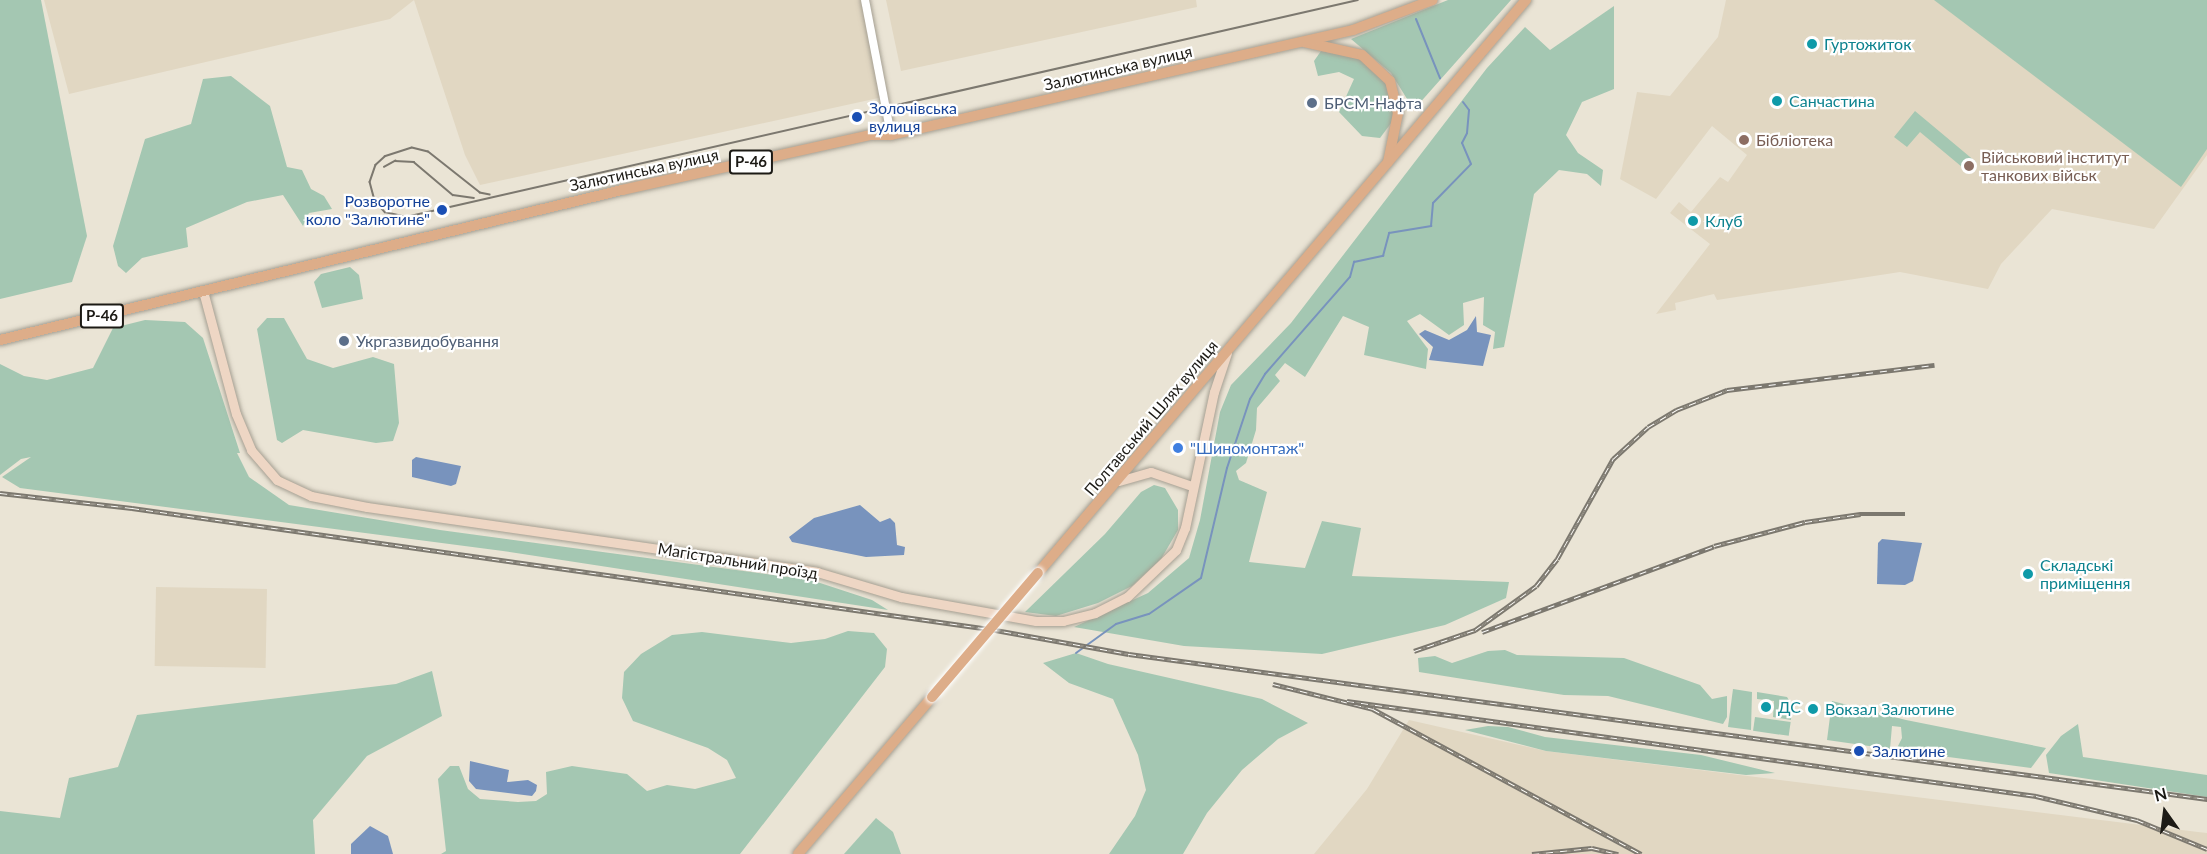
<!DOCTYPE html>
<html>
<head>
<meta charset="utf-8">
<style>
	body { margin:0 }
	#map { position:relative; width:2207px; height:854px; overflow:hidden; background:#eae4d5; font-family:Lato,sans-serif }
	div>[style] { position:absolute }
	.built>* { inset:0; background:#e1d7c2; transform-origin:0 0 }
	.green>* { inset:0; background:#a4c7b2; transform-origin:0 0 }
	.water>* { inset:0; background:#7893bd }
	.stream>* { height:2px; margin:-1px; padding:0 1px; transform-origin:1px; border-radius:1px; background:#7893bd }
	.roads { filter:drop-shadow(0 0 2px #a59f92) drop-shadow(0 0 2px #a59f92) }
	.tertiary>* { height:8px; margin:-4px; padding:0 4px; transform-origin:4px; border-radius:4px; background:#fff }
	.secondary>* { height:9px; margin:-4.5px; padding:0 4.5px; transform-origin:4.5px; border-radius:4.5px; background:#eed6c4 }
	.primary>* { height:10px; margin:-5px; padding:0 5px; transform-origin:5px; border-radius:5px; background:#ddad89 }
	.tram>* { height:1.5px; margin:-0.75px; padding:0 0.75px; transform-origin:0.75px; border-radius:0.75px; background:#7c786f }
	.rail>* { height:4.5px; margin-top:-2.25px; transform-origin:0; background:repeating-linear-gradient(90deg,#fff 0 7px,#7c786f 0 14px); box-sizing:border-box; border-block:2px solid #7c786f }
	.bridges { filter:drop-shadow(0 0 2px #fff) drop-shadow(0 0 2px #fff) }
	.primary-bridge>* { height:10px; margin:-5px; padding:0 5px; transform-origin:5px; border-radius:5px; background:#ddad89 }
	.dots>* { width:16px; height:16px; translate:-50% -50%; box-sizing:border-box; border:3px solid #fff; border-radius:50% }
	span { translate:-50% -50%; white-space:nowrap; text-align:center; line-height:1.15; -webkit-text-stroke:4.5px #fff; paint-order:stroke }
	.shield-label span { padding:2px 4px; background:#fff; border:2px solid; border-radius:4px; -webkit-text-stroke-width:0 }
	.shield-label { font-size:15px; color:#1c1a15; font-weight:700 }
	.culture-label { font-size:16px; color:#0d838f }
	.left { translate:0 -50%; text-align:left }
	.street-label { font-size:16px; color:#1c1a15 }
	.service-label { font-size:16px; color:#4e5e75 }
	.transit-label { font-size:16px; color:#164399 }
	.right { translate:-100% -50%; text-align:right }
	.education-label { font-size:16px; color:#785e54 }
	.shop-label { font-size:16px; color:#366cbe }
	.north { position:absolute; left:2135px; top:782px; width:60px; height:60px; -webkit-text-stroke:4px #fff; paint-order:stroke; rotate:346deg; font-size:16px; font-weight:700; line-height:24px; text-align:center; color:#1c1a15 }
	.north::after { content:''; display:block; margin:auto; width:21px; height:27px; background:#1c1a15; clip-path:polygon(50% 0,100% 100%,50% 72%,0 100%) }
</style>
</head>
<body>
<div id="map">
	<div class="built">
		<i style="clip-path:polygon(44px 0,864px 0,883px 97px,480px 185px,465px 155px,414px 0,390px 19px,69px 94px)"></i>
		<i style="clip-path:polygon(886px 0,1196px 0,1197px 7px,901px 71px)"></i>
		<i style="clip-path:polygon(1726px 0,2207px 0,2207px 155px,2154px 229px,2052px 209px,2001px 264px,1988px 289px,1900px 272px,1717px 300px,1714px 294px,1675px 303px,1676px 310px,1656px 314px,1710px 244px,1670px 213px,1679px 202px,1691px 212px,1720px 177px,1728px 182px,1747px 155px,1712px 126px,1656px 199px,1620px 179px,1637px 92px,1670px 96px,1718px 37px)"></i>
		<i style="left:156px;top:587px;width:111px;height:79px;rotate:1deg"></i>
		<i style="clip-path:polygon(1409px 720px,1546px 751px,2198px 832px,2207px 833px,2207px 854px,1314px 854px,1367px 789px)"></i>
	</div>
	<div class="green">
		<i style="clip-path:polygon(0 0,41px 0,87px 236px,72px 282px,0 299px)"></i>
		<i style="clip-path:polygon(1448px 0,1511px 0,1417px 106px,1412px 107px,1391px 73px,1351px 39px)"></i>
		<i style="clip-path:polygon(1934px 0,2207px 0,2207px 149px,2181px 187px)"></i>
		<i style="clip-path:polygon(1614px 6px,1614px 89px,1582px 102px,1566px 135px,1578px 153px,1603px 170px,1601px 186px,1587px 174px,1559px 170px,1534px 194px,1504px 347px,1493px 349px,1495px 332px,1483px 325px,1484px 297px,1463px 303px,1464px 325px,1449px 335px,1420px 314px,1407px 321px,1428px 349px,1426px 369px,1364px 355px,1369px 327px,1343px 316px,1305px 377px,1285px 363px,1275px 375px,1280px 381px,1257px 408px,1256px 430px,1246px 463px,1236px 471px,1239px 480px,1267px 492px,1249px 562px,1305px 568px,1322px 521px,1361px 528px,1352px 576px,1509px 582px,1506px 598px,1445px 625px,1322px 654px,1184px 646px,1074px 627px,1148px 593px,1189px 558px,1200px 520px,1220px 412px,1231px 385px,1291px 323px,1487px 68px,1525px 27px,1550px 50px)"></i>
		<i style="clip-path:polygon(1321px 51px,1360px 58px,1386px 83px,1394px 111px,1392px 122px,1380px 138px,1362px 136px,1339px 112px,1354px 79px,1339px 72px,1318px 76px,1314px 61px)"></i>
		<i style="clip-path:polygon(231px 76px,270px 106px,287px 167px,302px 170px,311px 189px,324px 196px,332px 209px,309px 213px,303px 226px,283px 195px,247px 202px,186px 228px,188px 247px,142px 258px,126px 273px,118px 266px,113px 246px,145px 139px,191px 124px,203px 79px)"></i>
		<i style="clip-path:polygon(1915px 111px,1976px 162px,1968px 172px,1920px 132px,1907px 147px,1894px 137px)"></i>
		<i style="clip-path:polygon(350px 267px,359px 275px,363px 299px,322px 308px,314px 282px,321px 274px)"></i>
		<i style="clip-path:polygon(267px 318px,284px 318px,307px 359px,333px 368px,373px 357px,394px 364px,399px 423px,393px 441px,376px 443px,303px 430px,282px 443px,277px 440px,257px 329px)"></i>
		<i style="clip-path:polygon(145px 320px,185px 322px,203px 338px,240px 453px,237px 453px,249px 477px,289px 505px,440px 530px,811px 580px,872px 600px,888px 610px,503px 551px,20px 488px,2px 477px,31px 457px,21px 459px,0 475px,0 364px,24px 376px,47px 380px,93px 368px,113px 328px)"></i>
		<i style="clip-path:polygon(1154px 485px,1165px 488px,1178px 510px,1178px 530px,1161px 559px,1132px 586px,1098px 603px,1056px 616px,1025px 612px,1105px 534px,1141px 492px)"></i>
		<i style="clip-path:polygon(848px 631px,874px 633px,887px 649px,885px 667px,740px 854px,441px 854px,446px 851px,438px 779px,450px 766px,459px 766px,468px 789px,480px 799px,518px 802px,536px 801px,547px 794px,546px 772px,572px 766px,627px 774px,647px 791px,667px 785px,695px 789px,736px 778px,727px 760px,708px 748px,633px 721px,622px 698px,624px 672px,641px 654px,672px 635px,702px 632px,791px 643px,825px 639px)"></i>
		<i style="clip-path:polygon(1505px 650px,1517px 655px,1624px 658px,1700px 685px,1712px 699px,1727px 696px,1727px 717px,1723px 724px,1608px 696px,1564px 695px,1419px 672px,1418px 658px,1435px 656px,1452px 663px,1488px 651px)"></i>
		<i style="clip-path:polygon(1076px 653px,1108px 664px,1262px 699px,1308px 723px,1278px 739px,1242px 770px,1207px 813px,1183px 854px,1109px 854px,1135px 816px,1146px 790px,1138px 755px,1113px 699px,1069px 683px,1043px 663px)"></i>
		<i style="clip-path:polygon(432px 671px,442px 716px,367px 756px,313px 820px,315px 854px,0 854px,0 811px,60px 818px,69px 778px,118px 767px,137px 715px,396px 684px)"></i>
		<i style="clip-path:polygon(1733px 689px,1752px 692px,1751px 730px,1728px 727px)"></i>
		<i style="clip-path:polygon(1757px 692px,1787px 697px,1792px 705px,1791px 720px,1773px 717px,1774px 701px,1757px 699px)"></i>
		<i style="clip-path:polygon(1832px 701px,1906px 720px,2046px 748px,2031px 768px,1896px 750px,1902px 738px,1901px 727px,1892px 726px,1890px 749px,1827px 740px)"></i>
		<i style="left:1755px;top:717px;width:36px;height:14px;rotate:8deg"></i>
		<i style="clip-path:polygon(2078px 724px,2083px 757px,2207px 775px,2207px 797px,2049px 773px,2046px 755px,2061px 736px)"></i>
		<i style="clip-path:polygon(1488px 726px,1508px 727px,1545px 737px,1701px 755px,1775px 773px,1746px 775px,1546px 751px,1465px 730px)"></i>
		<i style="clip-path:polygon(876px 818px,893px 832px,901px 854px,844px 854px)"></i>
	</div>
	<div class="water">
		<i style="clip-path:polygon(1476px 316px,1477px 332px,1491px 335px,1483px 366px,1429px 360px,1433px 347px,1419px 334px,1425px 330px,1449px 340px,1467px 330px)"></i>
		<i style="clip-path:polygon(416px 457px,461px 466px,456px 484px,451px 486px,412px 477px,412px 460px)"></i>
		<i style="clip-path:polygon(860px 505px,880px 522px,890px 518px,895px 523px,897px 545px,905px 547px,904px 555px,866px 557px,792px 542px,789px 537px,814px 518px)"></i>
		<i style="clip-path:polygon(1882px 539px,1922px 543px,1913px 581px,1905px 585px,1877px 584px,1878px 543px)"></i>
		<i style="clip-path:polygon(470px 761px,509px 770px,507px 782px,528px 780px,537px 785px,536px 791px,532px 796px,476px 789px,469px 781px)"></i>
		<i style="clip-path:polygon(370px 826px,388px 836px,393px 854px,351px 854px,351px 844px)"></i>
	</div>
	<div class="stream">
		<i style="left:1416px;top:19px;width:64px;rotate:67.9deg"></i>
		<i style="left:1076px;top:653px;width:49px;rotate:-35.9deg"></i>
		<i style="left:1116px;top:624px;width:34px;rotate:-17deg"></i>
		<i style="left:1149px;top:614px;width:63px;rotate:-34.7deg"></i>
		<i style="left:1201px;top:578px;width:113px;rotate:-76.7deg"></i>
		<i style="left:1227px;top:468px;width:73px;rotate:-71.6deg"></i>
		<i style="left:1250px;top:399px;width:29px;rotate:-59deg"></i>
		<i style="left:1265px;top:374px;width:129px;rotate:-48.8deg"></i>
		<i style="left:1350px;top:277px;width:16px;rotate:-75deg"></i>
		<i style="left:1354px;top:262px;width:30px;rotate:-12deg"></i>
		<i style="left:1383px;top:256px;width:24px;rotate:-75deg"></i>
		<i style="left:1389px;top:233px;width:43px;rotate:-9.5deg"></i>
		<i style="left:1431px;top:226px;width:23px;rotate:-85deg"></i>
		<i style="left:1433px;top:203px;width:54px;rotate:-45.7deg"></i>
		<i style="left:1471px;top:164px;width:23px;rotate:-113deg"></i>
		<i style="left:1462px;top:143px;width:11px;rotate:-63deg"></i>
		<i style="left:1467px;top:133px;width:23px;rotate:-85deg"></i>
		<i style="left:1469px;top:110px;width:10px;rotate:-127deg"></i>
	</div>
	<div class="roads">
		<div class="tertiary">
			<i style="left:865px;top:0;width:137px;rotate:79.1deg"></i>
		</div>
		<div class="secondary">
			<i style="left:203px;top:291px;width:127px;rotate:75deg"></i>
			<i style="left:236px;top:414px;width:39px;rotate:67deg"></i>
			<i style="left:251px;top:450px;width:40px;rotate:49deg"></i>
			<i style="left:277px;top:480px;width:38px;rotate:25deg"></i>
			<i style="left:311px;top:496px;width:57px;rotate:11.1deg"></i>
			<i style="left:367px;top:507px;width:455px;rotate:8.2deg"></i>
			<i style="left:817px;top:572px;width:88px;rotate:16.6deg"></i>
			<i style="left:901px;top:597px;width:137px;rotate:10.1deg"></i>
			<i style="left:1036px;top:621px;width:27px"></i>
			<i style="left:1063px;top:621px;width:33px;rotate:-14deg"></i>
			<i style="left:1095px;top:613px;width:36px;rotate:-27deg"></i>
			<i style="left:1127px;top:597px;width:68px;rotate:-43.8deg"></i>
			<i style="left:1176px;top:550px;width:24px;rotate:-68deg"></i>
			<i style="left:1185px;top:528px;width:139px;rotate:-78deg"></i>
			<i style="left:1214px;top:392px;width:41px;rotate:-71.6deg"></i>
			<i style="left:1119px;top:481px;width:33px;rotate:-16deg"></i>
			<i style="left:1151px;top:472px;width:43px;rotate:18.9deg"></i>
		</div>
		<div class="primary">
			<i style="left:1304px;top:42px;width:59px;rotate:12.6deg"></i>
			<i style="left:1362px;top:55px;width:38px;rotate:43deg"></i>
			<i style="left:1390px;top:81px;width:33px;rotate:76deg"></i>
			<i style="left:1398px;top:113px;width:50px;rotate:101.5deg"></i>
			<i style="left:0;top:340px;width:640px;rotate:-13.56deg"></i>
			<i style="left:622px;top:190px;width:255px;rotate:-12.5deg"></i>
			<i style="left:871px;top:135px;width:20px"></i>
			<i style="left:891px;top:135px;width:474px;rotate:-12.8deg"></i>
			<i style="left:1353px;top:30px;width:85px;rotate:-20.6deg"></i>
			<i style="left:1038px;top:573px;width:753px;rotate:-49.58deg"></i>
			<i style="left:798px;top:854px;width:206px;rotate:-49.5deg"></i>
		</div>
	</div>
	<div class="tram">
		<i style="left:384px;top:167px;width:13px;rotate:-29deg"></i>
		<i style="left:395px;top:161px;width:19px;rotate:3deg"></i>
		<i style="left:414px;top:162px;width:51px;rotate:40.2deg"></i>
		<i style="left:453px;top:195px;width:21px;rotate:8deg"></i>
		<i style="left:490px;top:195px;width:10px;rotate:-169deg"></i>
		<i style="left:480px;top:193px;width:66px;rotate:-141.7deg"></i>
		<i style="left:428px;top:152px;width:16px;rotate:-166deg"></i>
		<i style="left:412px;top:148px;width:28px;rotate:162deg"></i>
		<i style="left:385px;top:157px;width:12px;rotate:138deg"></i>
		<i style="left:376px;top:165px;width:18px;rotate:109deg"></i>
		<i style="left:370px;top:182px;width:20px;rotate:75deg"></i>
		<i style="left:375px;top:201px;width:15px;rotate:48deg"></i>
		<i style="left:385px;top:212px;width:22px;rotate:13deg"></i>
		<i style="left:406px;top:217px;width:976px;rotate:-12.84deg"></i>
	</div>
	<div class="rail">
		<i style="left:0;top:493px;width:133px;rotate:6.5deg"></i>
		<i style="left:132px;top:508px;width:866px;rotate:8.03deg"></i>
		<i style="left:990px;top:629px;width:141px;rotate:10.2deg"></i>
		<i style="left:1129px;top:654px;width:1088px;rotate:7.66deg"></i>
		<i style="left:1482px;top:632px;width:247px;rotate:-20.3deg"></i>
		<i style="left:1714px;top:546px;width:94px;rotate:-14.8deg"></i>
		<i style="left:1805px;top:522px;width:56px;rotate:-8.3deg"></i>
		<i style="left:1860px;top:514px;width:45px"></i>
		<i style="left:1414px;top:651px;width:65px;rotate:-19deg"></i>
		<i style="left:1475px;top:630px;width:75px;rotate:-35.8deg"></i>
		<i style="left:1536px;top:586px;width:34px;rotate:-52deg"></i>
		<i style="left:1557px;top:559px;width:115px;rotate:-60.8deg"></i>
		<i style="left:1613px;top:459px;width:47px;rotate:-42.4deg"></i>
		<i style="left:1648px;top:427px;width:33px;rotate:-31deg"></i>
		<i style="left:1676px;top:410px;width:55px;rotate:-21.4deg"></i>
		<i style="left:1727px;top:390px;width:209px;rotate:-6.9deg"></i>
		<i style="left:1273px;top:684px;width:103px;rotate:14deg"></i>
		<i style="left:1373px;top:709px;width:305px;rotate:28.4deg"></i>
		<i style="left:1347px;top:701px;width:696px;rotate:7.85deg"></i>
		<i style="left:2036px;top:796px;width:104px;rotate:13.4deg"></i>
		<i style="left:2137px;top:820px;width:76px;rotate:22.5deg"></i>
		<i style="left:1532px;top:854px;width:60px;rotate:-5.7deg"></i>
		<i style="left:1592px;top:848px;width:27px;rotate:13deg"></i>
	</div>
	<div class="bridges">
		<div class="primary-bridge">
			<i style="left:932px;top:697px;width:163px;rotate:-49.5deg"></i>
		</div>
	</div>
	<div class="dots">
		<i style="left:1812px;top:44px;background:#0f9aa8"></i>
		<i style="left:1777px;top:101px;background:#0f9aa8"></i>
		<i style="left:1312px;top:103px;background:#5c6f8a"></i>
		<i style="left:857px;top:117px;background:#1a4fb4"></i>
		<i style="left:1744px;top:140px;background:#8d6e63"></i>
		<i style="left:1969px;top:166px;background:#8d6e63"></i>
		<i style="left:442px;top:210px;background:#1a4fb4"></i>
		<i style="left:1693px;top:221px;background:#0f9aa8"></i>
		<i style="left:344px;top:341px;background:#5c6f8a"></i>
		<i style="left:1178px;top:448px;background:#3f7fe0"></i>
		<i style="left:2028px;top:574px;background:#0f9aa8"></i>
		<i style="left:1766px;top:707px;background:#0f9aa8"></i>
		<i style="left:1813px;top:709px;background:#0f9aa8"></i>
		<i style="left:1859px;top:751px;background:#1a4fb4"></i>
	</div>
	<div class="shield-label">
		<span style="left:751px;top:162px">Р-46</span>
		<span style="left:102px;top:316px">Р-46</span>
	</div>
	<div class="culture-label">
		<span class="left" style="left:1824px;top:44px">Гуртожиток</span>
		<span class="left" style="left:1789px;top:101px">Санчастина</span>
		<span class="left" style="left:1705px;top:221px">Клуб</span>
		<span class="left" style="left:2040px;top:574px">Складські<br>приміщення</span>
		<span class="left" style="left:1778px;top:707px">ДС</span>
		<span class="left" style="left:1825px;top:709px">Вокзал Залютине</span>
	</div>
	<div class="street-label">
		<span style="left:1118px;top:68px;rotate:-13deg">Залютинська вулиця</span>
		<span style="left:644px;top:170px;rotate:-12deg">Залютинська вулиця</span>
		<span style="left:1151px;top:418px;rotate:-50deg">Полтавський Шлях вулиця</span>
		<span style="left:738px;top:561px;rotate:9deg">Магістральний проїзд</span>
	</div>
	<div class="service-label">
		<span class="left" style="left:1324px;top:103px">БРСМ-Нафта</span>
		<span class="left" style="left:356px;top:341px">Укргазвидобування</span>
	</div>
	<div class="transit-label">
		<span class="left" style="left:869px;top:117px">Золочівська<br>вулиця</span>
		<span class="right" style="left:430px;top:210px">Розворотне<br>коло "Залютине"</span>
		<span class="left" style="left:1872px;top:751px">Залютине</span>
	</div>
	<div class="education-label">
		<span class="left" style="left:1756px;top:140px">Бібліотека</span>
		<span class="left" style="left:1981px;top:166px">Військовий інститут<br>танкових військ</span>
	</div>
	<div class="shop-label">
		<span class="left" style="left:1190px;top:448px">"Шиномонтаж"</span>
	</div>
	<div class="north">N</div>
</div>
</body>
</html>
